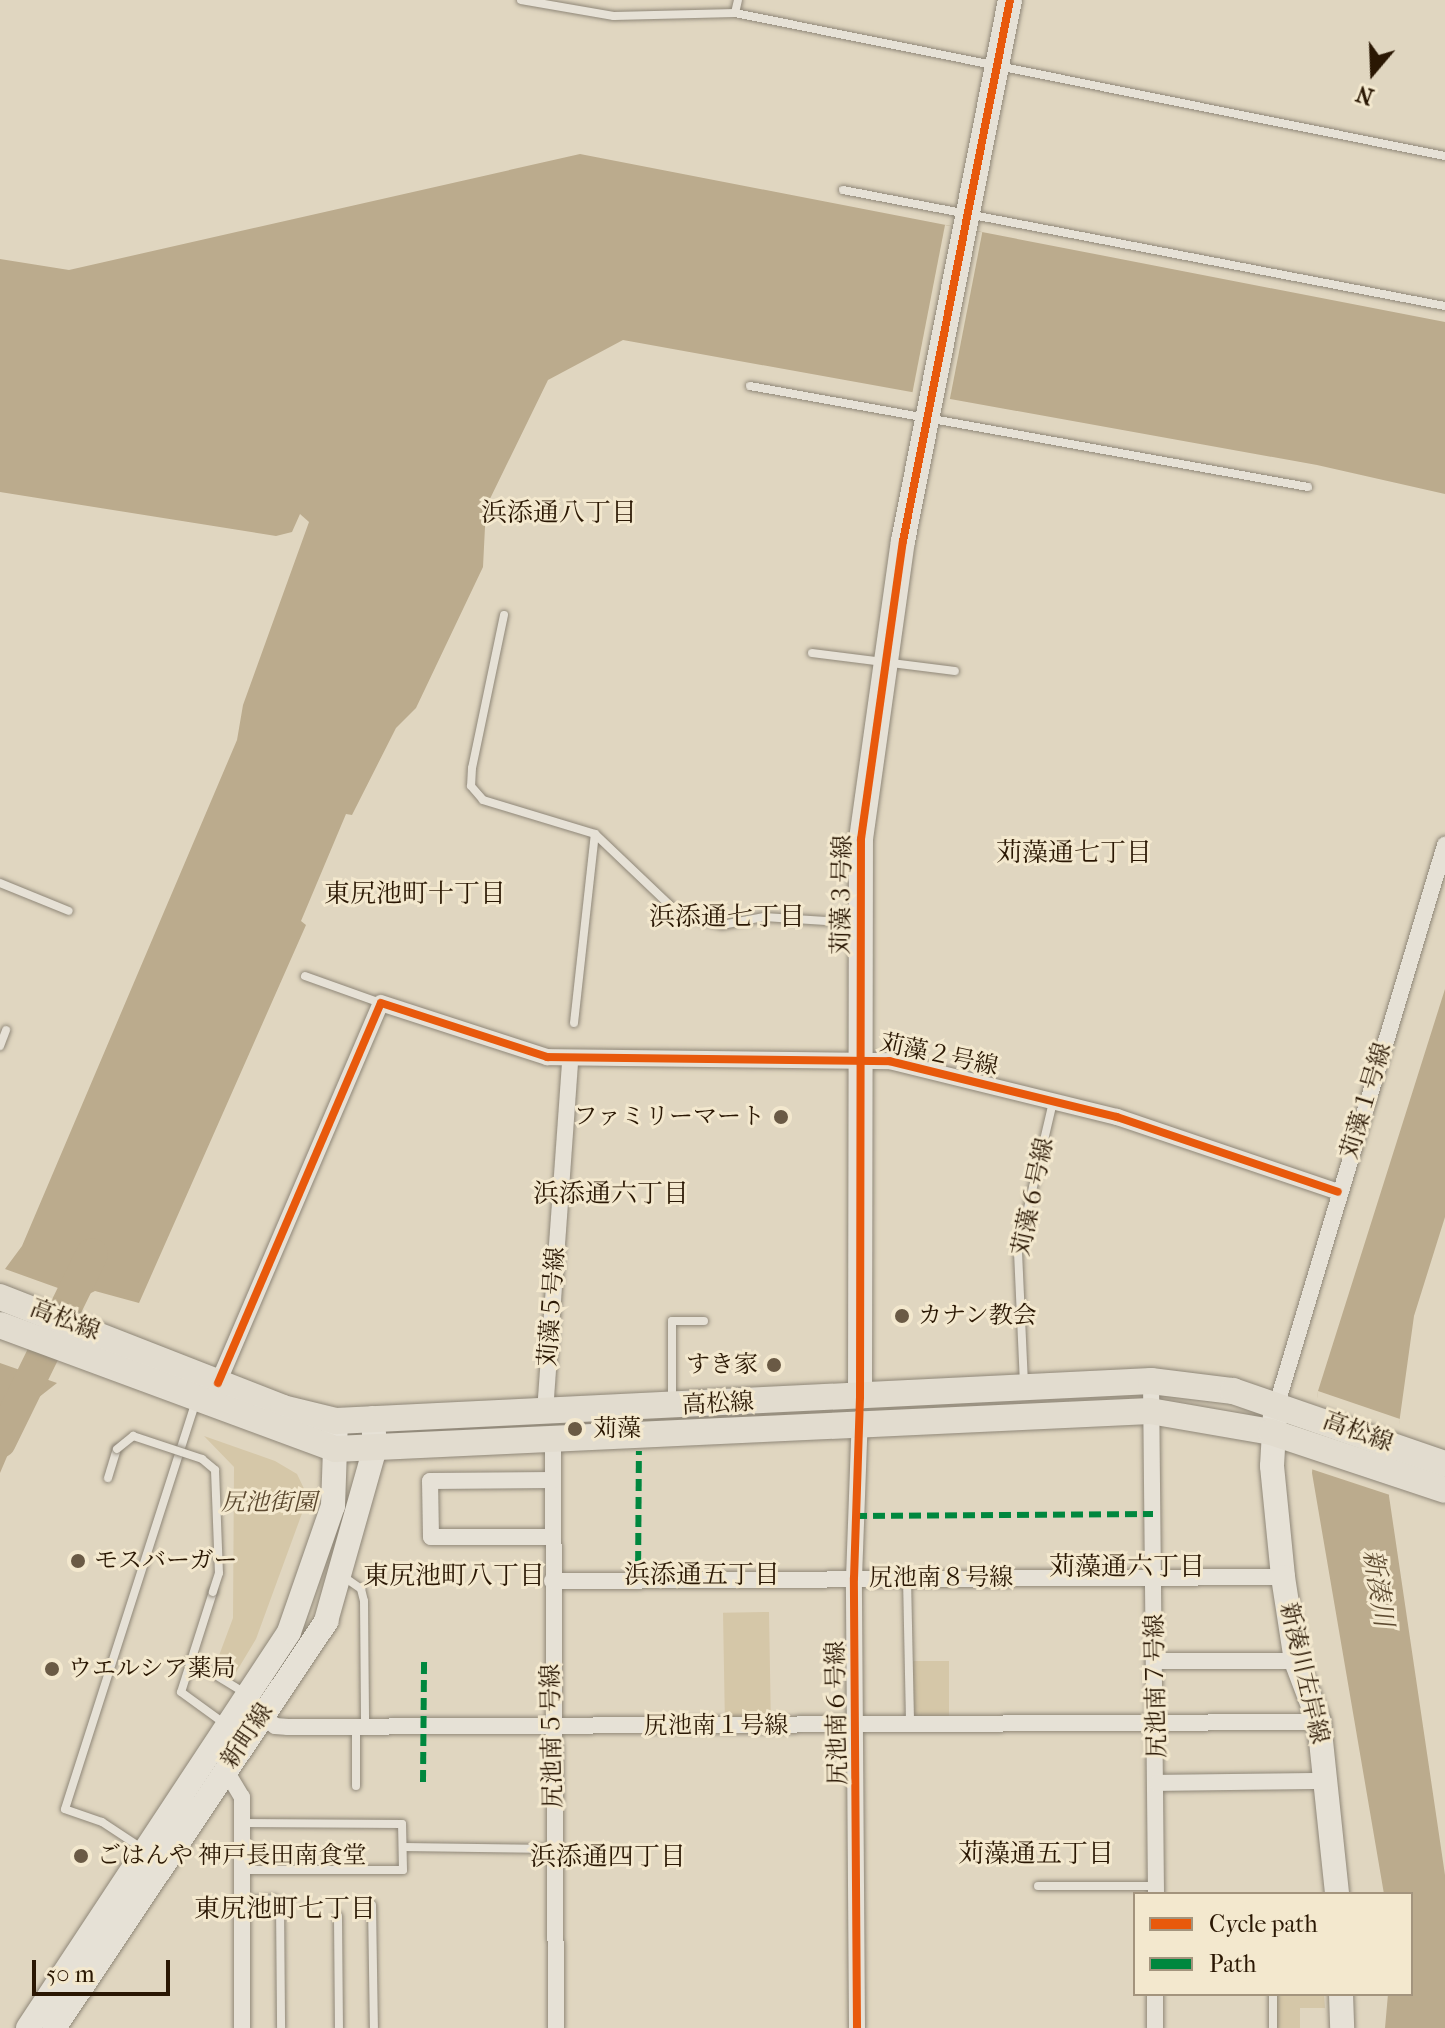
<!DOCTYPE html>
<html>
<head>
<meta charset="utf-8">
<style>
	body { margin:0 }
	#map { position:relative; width:1445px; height:2028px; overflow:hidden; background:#e0d6c0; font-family:"IM FELL French Canon","Noto Serif JP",serif }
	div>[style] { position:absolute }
	.green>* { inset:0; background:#d5c7a8; transform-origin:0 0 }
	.water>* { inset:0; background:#bbab8d }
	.pier>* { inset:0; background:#e0d6c0; transform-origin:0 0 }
	.river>* { height:32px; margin:-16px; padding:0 16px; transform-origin:16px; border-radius:16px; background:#bbab8d }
	.roads { filter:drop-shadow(0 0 2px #8f8778) drop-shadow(0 0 2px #8f8778) }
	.lane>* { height:8px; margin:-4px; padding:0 4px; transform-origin:4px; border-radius:4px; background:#e6e1d6 }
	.street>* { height:16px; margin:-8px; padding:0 8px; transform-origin:8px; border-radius:8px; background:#e6e1d6 }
	.secondary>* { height:24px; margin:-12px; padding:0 12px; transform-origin:12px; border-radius:12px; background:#e6e1d6 }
	.primary>* { height:26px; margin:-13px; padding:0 13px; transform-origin:13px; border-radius:13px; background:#e2dccf }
	.bridges { filter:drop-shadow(0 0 2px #8f8778) drop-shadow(0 0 2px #8f8778) }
	.lane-bridge>* { height:8px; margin:-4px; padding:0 4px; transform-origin:4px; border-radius:4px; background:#e6e1d6 }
	.quiet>* { height:6px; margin-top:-3px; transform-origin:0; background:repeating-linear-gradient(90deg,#00873e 0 12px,transparent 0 18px) }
	.cycleway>* { height:8px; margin:-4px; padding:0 4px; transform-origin:4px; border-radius:4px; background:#e8590c }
	.dots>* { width:22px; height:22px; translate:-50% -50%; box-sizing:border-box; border:4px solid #f3e8ce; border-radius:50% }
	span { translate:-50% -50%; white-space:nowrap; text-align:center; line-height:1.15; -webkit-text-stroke:6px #f3e8ce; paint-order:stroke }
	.street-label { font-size:24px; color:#2a1703 }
	.poi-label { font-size:24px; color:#2a1703 }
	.right { translate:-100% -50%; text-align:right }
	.left { translate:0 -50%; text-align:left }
	.park-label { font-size:24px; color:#5b482f; font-style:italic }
	.neighbourhood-label { font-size:26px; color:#2a1703 }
	.water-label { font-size:26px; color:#5e4b31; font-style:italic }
	.legend { position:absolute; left:1133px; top:1892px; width:280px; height:104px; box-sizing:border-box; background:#f3e8ce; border:2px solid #a3947d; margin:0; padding:10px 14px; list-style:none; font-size:24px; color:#2a1703 }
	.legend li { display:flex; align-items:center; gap:16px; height:40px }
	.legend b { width:40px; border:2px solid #a3947d }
	.north { position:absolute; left:1333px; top:32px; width:80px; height:80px; -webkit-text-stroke:6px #f3e8ce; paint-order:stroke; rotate:199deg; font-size:22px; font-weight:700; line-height:32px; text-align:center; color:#2a1703 }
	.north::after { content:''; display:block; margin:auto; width:28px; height:36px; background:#2a1703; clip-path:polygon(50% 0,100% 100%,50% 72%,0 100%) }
	.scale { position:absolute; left:32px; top:1960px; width:138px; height:36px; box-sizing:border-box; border:4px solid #2a1703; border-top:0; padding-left:10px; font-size:24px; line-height:28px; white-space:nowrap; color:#2a1703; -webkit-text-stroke:6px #f3e8ce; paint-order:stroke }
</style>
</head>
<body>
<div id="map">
	<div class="green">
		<i style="clip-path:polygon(204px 1436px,275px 1461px,297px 1474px,308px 1497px,256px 1639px,232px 1679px,214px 1669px,233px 1618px,234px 1467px)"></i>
		<i style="left:769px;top:1612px;width:106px;height:46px;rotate:89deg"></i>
		<i style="left:913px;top:1661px;width:36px;height:56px"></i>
		<i style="clip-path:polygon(1276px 1994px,1324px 1994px,1325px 2008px,1300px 2008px,1300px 2028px,1277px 2028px)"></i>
	</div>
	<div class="water">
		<i style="clip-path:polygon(580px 154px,1445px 322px,1445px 494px,1317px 465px,623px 340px,548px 380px,486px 507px,483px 567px,416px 708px,396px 728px,352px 815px,346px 814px,301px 921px,306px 925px,139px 1303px,95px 1291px,83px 1297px,5px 1269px,22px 1246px,237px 740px,243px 705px,309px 522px,300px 514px,292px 532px,276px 536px,0 492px,0 259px,69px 270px)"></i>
		<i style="clip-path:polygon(1445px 989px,1445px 1217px,1414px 1316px,1389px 1496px,1445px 1875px,1445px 2028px,1385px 2028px,1388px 1994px,1411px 1994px,1411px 1894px,1384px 1894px,1312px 1473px,1318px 1391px)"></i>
		<i style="clip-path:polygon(0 1363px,57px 1383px,29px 1405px,0 1473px)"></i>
	</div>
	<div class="pier">
		<i style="left:945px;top:225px;width:38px;height:174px;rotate:11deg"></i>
		<i style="clip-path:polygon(1318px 1391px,1400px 1419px,1393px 1496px,1308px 1468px)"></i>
	</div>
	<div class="river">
		<i style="left:0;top:1442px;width:209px;rotate:-63.9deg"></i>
	</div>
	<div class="roads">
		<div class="lane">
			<i style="left:521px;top:0;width:94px;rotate:9.8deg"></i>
			<i style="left:614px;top:16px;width:121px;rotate:-1.4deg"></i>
			<i style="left:735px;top:13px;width:13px;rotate:-77deg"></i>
			<i style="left:735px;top:13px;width:724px;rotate:11.39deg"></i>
			<i style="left:843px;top:190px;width:613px;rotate:10.91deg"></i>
			<i style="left:750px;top:386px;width:567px;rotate:10.26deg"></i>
			<i style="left:504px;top:615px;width:156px;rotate:101.8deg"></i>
			<i style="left:472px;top:768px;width:18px;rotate:93deg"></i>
			<i style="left:471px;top:786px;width:18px;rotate:49deg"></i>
			<i style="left:483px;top:800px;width:117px;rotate:16.9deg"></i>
			<i style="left:595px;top:834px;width:116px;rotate:43.6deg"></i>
			<i style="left:679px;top:914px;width:44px;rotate:14.3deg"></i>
			<i style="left:722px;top:925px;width:43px;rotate:-10.8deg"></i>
			<i style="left:764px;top:917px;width:93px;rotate:3.7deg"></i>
			<i style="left:812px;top:653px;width:144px;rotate:7.2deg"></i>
			<i style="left:0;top:883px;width:74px;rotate:22.1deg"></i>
			<i style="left:305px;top:976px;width:81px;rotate:19.6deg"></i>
			<i style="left:574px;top:1023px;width:190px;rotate:-83.7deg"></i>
			<i style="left:0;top:1046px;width:17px;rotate:-69deg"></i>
			<i style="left:1024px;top:1384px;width:133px;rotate:-92.6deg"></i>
			<i style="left:1018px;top:1251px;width:153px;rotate:-76.8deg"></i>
			<i style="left:672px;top:1401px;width:80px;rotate:-90deg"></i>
			<i style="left:672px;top:1321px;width:32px"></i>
			<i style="left:108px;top:1478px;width:30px;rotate:-73deg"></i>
			<i style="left:344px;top:1577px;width:21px;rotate:35deg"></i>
			<i style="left:361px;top:1589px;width:12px;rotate:76deg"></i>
			<i style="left:364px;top:1601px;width:125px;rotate:89.5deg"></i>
			<i style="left:907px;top:1578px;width:145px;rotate:88.8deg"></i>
			<i style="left:213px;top:1592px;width:105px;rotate:107.7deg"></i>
			<i style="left:181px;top:1692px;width:54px;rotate:36deg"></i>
			<i style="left:191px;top:1660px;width:63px;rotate:31.4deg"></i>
			<i style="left:356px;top:1786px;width:59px;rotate:-90deg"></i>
			<i style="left:403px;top:1847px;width:150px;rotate:0.8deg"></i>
			<i style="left:143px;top:1849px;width:49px;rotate:-146.6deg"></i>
			<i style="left:102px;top:1822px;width:39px;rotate:-161deg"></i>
			<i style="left:65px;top:1809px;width:429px;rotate:-72.2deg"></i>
			<i style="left:241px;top:1870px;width:162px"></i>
			<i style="left:403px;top:1870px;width:46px;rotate:-91.2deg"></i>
			<i style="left:402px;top:1824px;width:160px;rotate:-179.6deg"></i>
			<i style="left:1038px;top:1886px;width:118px"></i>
			<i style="left:240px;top:1901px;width:34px;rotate:-3deg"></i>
			<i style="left:274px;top:1899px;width:8px;rotate:40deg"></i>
			<i style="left:280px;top:1904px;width:124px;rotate:89.5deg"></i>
			<i style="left:372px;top:1905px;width:123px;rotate:89.1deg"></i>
			<i style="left:338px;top:1916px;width:112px;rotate:89.5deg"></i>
			<i style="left:1273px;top:1994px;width:34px;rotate:90deg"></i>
		</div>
		<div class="street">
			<i style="left:1151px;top:1381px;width:513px;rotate:89.44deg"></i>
			<i style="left:218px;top:1383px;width:413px;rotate:-66.8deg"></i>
			<i style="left:381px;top:1003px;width:175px;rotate:18deg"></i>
			<i style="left:547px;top:1057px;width:342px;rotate:0.7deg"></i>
			<i style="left:889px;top:1061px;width:235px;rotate:13.8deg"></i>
			<i style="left:1117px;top:1117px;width:233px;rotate:18.7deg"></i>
			<i style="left:1277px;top:1404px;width:584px;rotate:-73.27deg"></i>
			<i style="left:545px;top:1412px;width:354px;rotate:-85.9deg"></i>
			<i style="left:553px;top:1443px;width:585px;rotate:89.71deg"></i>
			<i style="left:552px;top:1537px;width:121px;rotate:180deg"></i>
			<i style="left:431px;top:1537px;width:56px;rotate:-91deg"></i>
			<i style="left:430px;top:1481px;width:123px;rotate:-0.5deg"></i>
			<i style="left:552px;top:1581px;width:731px;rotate:-0.31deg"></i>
			<i style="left:1155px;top:1661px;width:141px"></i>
			<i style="left:262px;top:1715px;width:17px;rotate:40deg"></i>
			<i style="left:275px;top:1726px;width:13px;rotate:4deg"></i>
			<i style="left:288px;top:1727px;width:1031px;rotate:-0.28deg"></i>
			<i style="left:225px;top:1769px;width:33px;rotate:59deg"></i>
			<i style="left:242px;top:1797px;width:231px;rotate:90deg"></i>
			<i style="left:1157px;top:1783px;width:169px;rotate:-0.7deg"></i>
			<i style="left:857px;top:2028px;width:450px;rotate:-90.4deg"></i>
			<i style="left:854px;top:1578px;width:160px;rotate:-87.9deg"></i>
			<i style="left:1155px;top:2028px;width:34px;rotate:-90deg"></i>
		</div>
		<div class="secondary">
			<i style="left:860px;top:1397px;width:558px;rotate:-89.9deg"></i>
			<i style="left:861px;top:839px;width:301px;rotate:-82deg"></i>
			<i style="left:903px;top:541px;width:551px;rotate:-78.81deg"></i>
			<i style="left:1275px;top:1414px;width:52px;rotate:93.3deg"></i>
			<i style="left:1272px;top:1466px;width:112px;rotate:84.3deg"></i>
			<i style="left:1283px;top:1577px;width:85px;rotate:81.2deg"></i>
			<i style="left:1296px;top:1661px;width:65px;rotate:69.3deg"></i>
			<i style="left:1319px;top:1722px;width:173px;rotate:84deg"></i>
			<i style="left:1341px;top:1994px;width:34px;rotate:88deg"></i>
			<i style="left:28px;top:2028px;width:474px;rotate:-56.6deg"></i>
			<i style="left:289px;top:1632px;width:133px;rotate:-70.8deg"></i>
			<i style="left:333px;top:1506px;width:85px;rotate:-88deg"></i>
			<i style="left:54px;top:2028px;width:490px;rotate:-56.2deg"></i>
			<i style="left:326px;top:1621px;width:180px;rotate:-74.2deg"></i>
			<i style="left:375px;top:1448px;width:30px;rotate:-94deg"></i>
		</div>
		<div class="primary">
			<i style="left:0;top:1297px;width:304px;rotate:21.4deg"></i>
			<i style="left:283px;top:1408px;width:55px;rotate:13.8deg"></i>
			<i style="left:336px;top:1421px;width:816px;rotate:-2.81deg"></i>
			<i style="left:1151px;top:1381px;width:83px;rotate:7deg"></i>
			<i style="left:1233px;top:1391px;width:224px;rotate:19deg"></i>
			<i style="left:0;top:1325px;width:357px;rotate:20.3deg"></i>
			<i style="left:335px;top:1449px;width:816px;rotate:-2.67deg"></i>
			<i style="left:1150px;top:1411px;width:123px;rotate:9.8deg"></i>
			<i style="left:1271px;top:1432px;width:183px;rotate:18.4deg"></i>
		</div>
	</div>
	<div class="bridges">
		<div class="lane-bridge">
			<i style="left:117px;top:1449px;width:21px;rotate:-39deg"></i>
			<i style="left:133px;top:1436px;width:73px;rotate:18.4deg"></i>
			<i style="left:202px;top:1459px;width:17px;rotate:40deg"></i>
			<i style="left:215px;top:1470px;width:103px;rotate:87.8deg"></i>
			<i style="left:219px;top:1573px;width:20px;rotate:108deg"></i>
		</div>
	</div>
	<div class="quiet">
		<i style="left:855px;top:1516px;width:298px;rotate:-0.4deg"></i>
		<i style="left:638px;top:1581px;width:130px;rotate:-89.6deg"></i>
		<i style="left:423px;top:1782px;width:122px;rotate:-89.5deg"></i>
	</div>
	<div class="cycleway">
		<i style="left:218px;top:1383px;width:413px;rotate:-66.8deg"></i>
		<i style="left:381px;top:1003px;width:175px;rotate:18deg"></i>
		<i style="left:547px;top:1057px;width:342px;rotate:0.7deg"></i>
		<i style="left:889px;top:1061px;width:235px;rotate:13.8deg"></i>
		<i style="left:1117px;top:1117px;width:233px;rotate:18.7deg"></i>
		<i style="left:857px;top:2028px;width:450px;rotate:-90.4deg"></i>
		<i style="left:854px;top:1578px;width:181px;rotate:-88.1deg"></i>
		<i style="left:860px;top:1397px;width:558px;rotate:-89.9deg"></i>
		<i style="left:861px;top:839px;width:301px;rotate:-82deg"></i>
		<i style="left:903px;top:541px;width:551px;rotate:-78.81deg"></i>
	</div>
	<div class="dots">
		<i style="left:781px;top:1117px;background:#6a5a45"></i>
		<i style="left:902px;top:1316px;background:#6a5a45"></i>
		<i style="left:774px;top:1365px;background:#6a5a45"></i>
		<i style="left:575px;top:1429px;background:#6a5a45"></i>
		<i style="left:78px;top:1561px;background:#6a5a45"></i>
		<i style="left:52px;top:1669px;background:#6a5a45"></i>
		<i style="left:81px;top:1856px;background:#6a5a45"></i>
	</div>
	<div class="street-label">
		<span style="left:842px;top:895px;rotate:-89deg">苅藻３号線</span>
		<span style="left:939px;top:1055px;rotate:12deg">苅藻２号線</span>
		<span style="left:1366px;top:1101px;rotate:-73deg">苅藻１号線</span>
		<span style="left:1033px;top:1197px;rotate:-78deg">苅藻６号線</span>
		<span style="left:552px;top:1307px;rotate:-86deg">苅藻５号線</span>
		<span style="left:65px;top:1320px;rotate:21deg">高松線</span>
		<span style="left:718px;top:1404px;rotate:-3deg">高松線</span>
		<span style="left:1358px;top:1432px;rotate:20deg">高松線</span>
		<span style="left:941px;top:1578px">尻池南８号線</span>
		<span style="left:1304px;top:1673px;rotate:77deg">新湊川左岸線</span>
		<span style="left:1156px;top:1686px;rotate:-91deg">尻池南７号線</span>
		<span style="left:837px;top:1713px;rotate:-91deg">尻池南６号線</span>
		<span style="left:716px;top:1726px">尻池南１号線</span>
		<span style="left:247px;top:1736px;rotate:-56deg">新町線</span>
		<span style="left:552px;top:1736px;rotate:-91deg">尻池南５号線</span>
	</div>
	<div class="poi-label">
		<span class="right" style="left:765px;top:1117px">ファミリーマート</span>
		<span class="left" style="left:918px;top:1316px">カナン教会</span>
		<span class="right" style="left:758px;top:1365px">すき家</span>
		<span class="left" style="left:593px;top:1429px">苅藻</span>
		<span class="left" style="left:94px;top:1561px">モスバーガー</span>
		<span class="left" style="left:68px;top:1669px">ウエルシア薬局</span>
		<span class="left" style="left:97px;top:1856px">ごはんや 神戸長田南食堂</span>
	</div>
	<div class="park-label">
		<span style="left:269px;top:1503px">尻池街園</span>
	</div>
	<div class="neighbourhood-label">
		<span style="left:559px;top:513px">浜添通八丁目</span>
		<span style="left:1074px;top:853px">苅藻通七丁目</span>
		<span style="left:415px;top:894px">東尻池町十丁目</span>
		<span style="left:727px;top:917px">浜添通七丁目</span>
		<span style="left:611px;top:1194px">浜添通六丁目</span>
		<span style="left:1127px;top:1567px">苅藻通六丁目</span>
		<span style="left:702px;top:1575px">浜添通五丁目</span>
		<span style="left:454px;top:1576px">東尻池町八丁目</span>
		<span style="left:1036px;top:1854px">苅藻通五丁目</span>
		<span style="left:608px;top:1857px">浜添通四丁目</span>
		<span style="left:285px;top:1909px">東尻池町七丁目</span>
	</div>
	<div class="water-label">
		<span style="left:1378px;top:1588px;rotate:81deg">新湊川</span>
	</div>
	<ul class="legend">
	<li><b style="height:10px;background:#e8590c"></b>Cycle path</li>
	<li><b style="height:10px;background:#00873e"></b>Path</li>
	</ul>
	<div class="north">N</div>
	<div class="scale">50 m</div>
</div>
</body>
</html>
